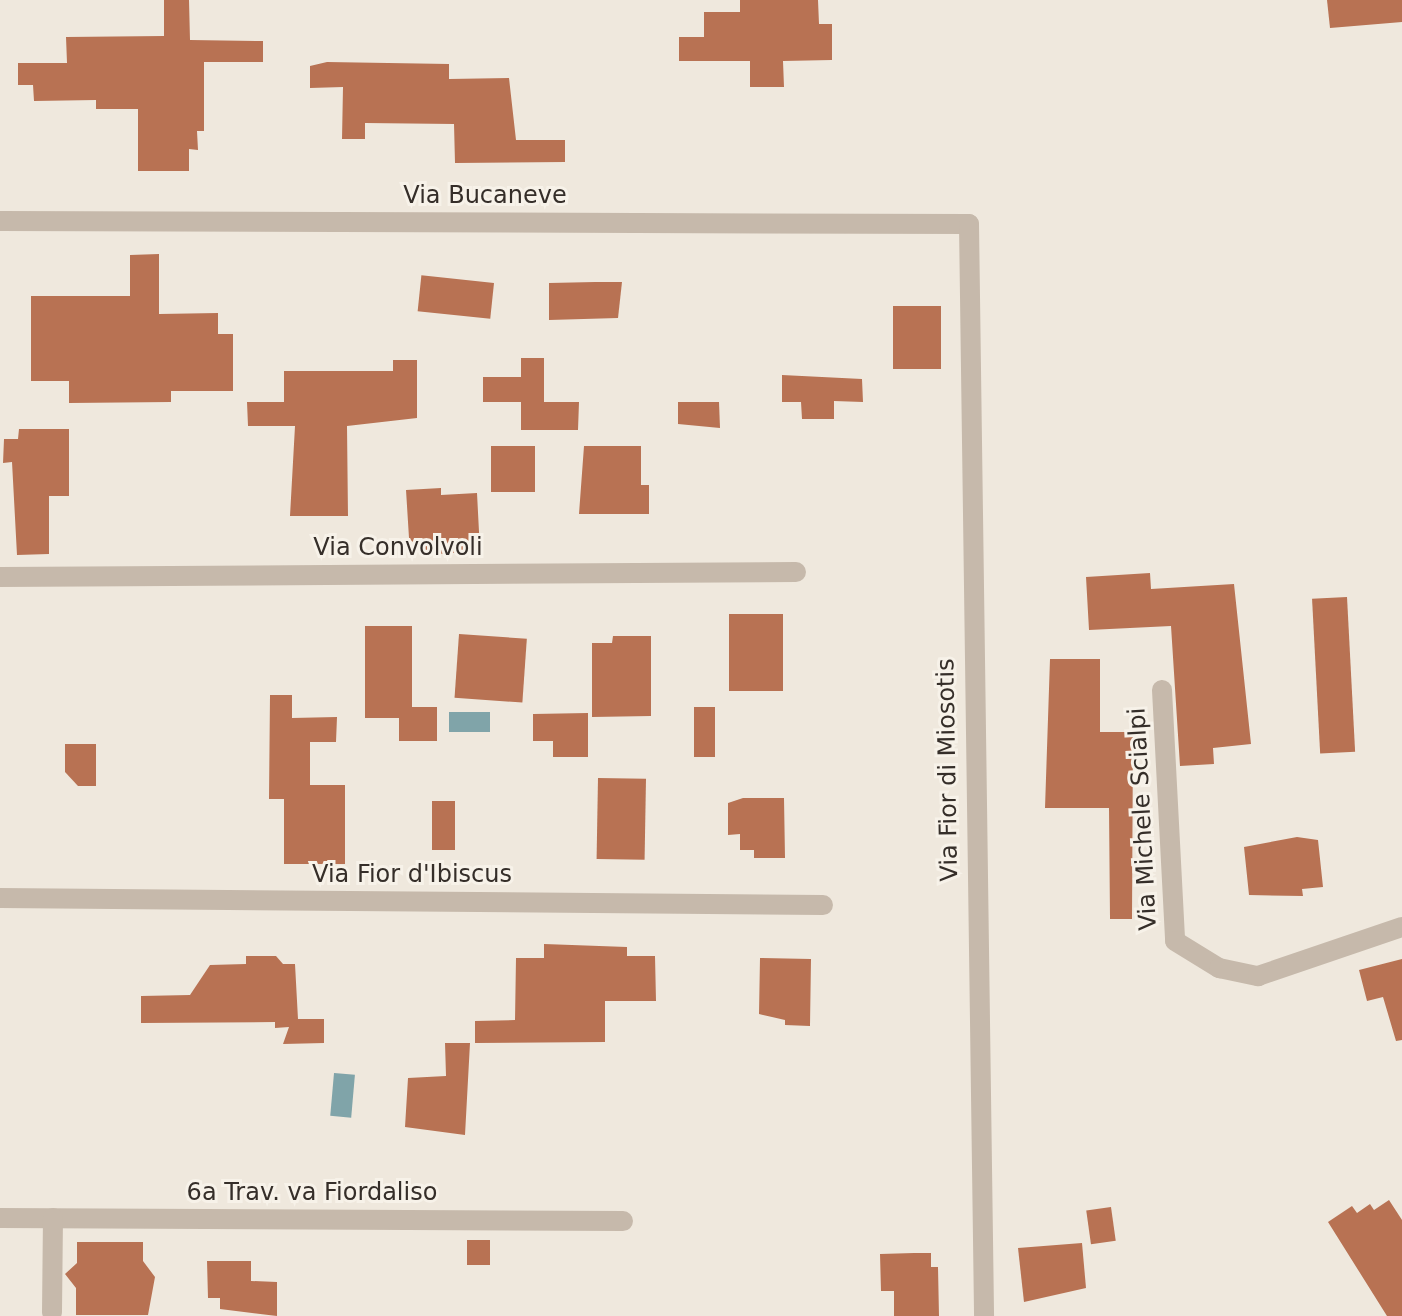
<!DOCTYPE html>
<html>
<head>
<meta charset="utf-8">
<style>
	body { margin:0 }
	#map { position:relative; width:1402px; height:1316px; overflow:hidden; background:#efe8dd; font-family:"DejaVu Sans",sans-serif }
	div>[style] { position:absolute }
	.water>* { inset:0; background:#80a4a9; transform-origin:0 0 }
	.building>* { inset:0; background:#b87253; transform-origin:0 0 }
	.street>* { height:20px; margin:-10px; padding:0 10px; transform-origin:10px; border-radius:10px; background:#c6b9ab }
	span { translate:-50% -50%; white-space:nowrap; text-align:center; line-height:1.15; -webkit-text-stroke:6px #f7f2e9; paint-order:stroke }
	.street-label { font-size:24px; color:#352e29 }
</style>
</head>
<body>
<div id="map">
	<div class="water">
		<i style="left:490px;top:712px;width:20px;height:41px;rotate:90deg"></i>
		<i style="left:334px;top:1073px;width:21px;height:43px;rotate:5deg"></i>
	</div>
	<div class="building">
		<i style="clip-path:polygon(164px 0,189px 0,190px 40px,263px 41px,263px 62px,204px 62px,204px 131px,197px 131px,198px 150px,189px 149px,189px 171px,138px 171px,138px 109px,96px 109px,96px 100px,34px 101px,33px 85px,18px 85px,18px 63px,67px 63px,66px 37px,164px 36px)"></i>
		<i style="clip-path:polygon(740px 0,818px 0,819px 24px,832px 24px,832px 60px,783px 61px,784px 87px,750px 87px,750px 61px,679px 61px,679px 37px,704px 37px,704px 12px,740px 12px)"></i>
		<i style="clip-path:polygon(1327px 0,1402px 0,1402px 22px,1330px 28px)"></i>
		<i style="clip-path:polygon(327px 62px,449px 64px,449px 79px,509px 78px,516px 140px,565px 140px,565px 162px,455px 163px,454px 124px,365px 123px,365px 139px,342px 139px,343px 87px,310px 88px,310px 66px)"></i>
		<i style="clip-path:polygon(159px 254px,159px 314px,218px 313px,218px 334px,233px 334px,233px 391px,171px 391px,171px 402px,69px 403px,69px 381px,31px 381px,31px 296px,130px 296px,130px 255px)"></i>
		<i style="clip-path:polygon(595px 282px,622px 282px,618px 318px,549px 320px,549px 283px)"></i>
		<i style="left:494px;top:283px;width:36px;height:73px;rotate:96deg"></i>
		<i style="left:941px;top:306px;width:63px;height:48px;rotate:90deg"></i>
		<i style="clip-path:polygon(521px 358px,544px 358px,544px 402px,579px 402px,578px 430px,521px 430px,521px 402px,483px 402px,483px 377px,521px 377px)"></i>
		<i style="clip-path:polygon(393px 360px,417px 360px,417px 418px,347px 426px,348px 516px,290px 516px,295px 426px,248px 426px,247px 402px,284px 402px,284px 371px,393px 371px)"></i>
		<i style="clip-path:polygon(782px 375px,862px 379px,863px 402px,834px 401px,834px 419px,802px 419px,801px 402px,782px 402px)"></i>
		<i style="clip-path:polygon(678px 402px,719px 402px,720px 428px,678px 424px)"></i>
		<i style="clip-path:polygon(19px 429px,69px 429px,69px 496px,49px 496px,49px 554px,17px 555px,12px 462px,3px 463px,4px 439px,18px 439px)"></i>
		<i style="left:491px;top:446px;width:44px;height:46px"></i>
		<i style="clip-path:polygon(584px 446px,641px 446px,641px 485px,649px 485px,649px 514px,579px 514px)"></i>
		<i style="clip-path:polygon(441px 488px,441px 495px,477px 493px,480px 551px,425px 555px,409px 538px,406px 490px)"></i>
		<i style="clip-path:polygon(1150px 573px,1151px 589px,1234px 584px,1251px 744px,1213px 748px,1214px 764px,1180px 766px,1171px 626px,1089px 630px,1086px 577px)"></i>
		<i style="left:1347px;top:597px;width:155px;height:35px;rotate:87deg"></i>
		<i style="left:729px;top:614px;width:54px;height:77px"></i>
		<i style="clip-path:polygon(365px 626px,412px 626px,412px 707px,437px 707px,437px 741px,399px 741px,399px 718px,365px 718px)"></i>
		<i style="left:459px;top:634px;width:68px;height:64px;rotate:4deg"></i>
		<i style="clip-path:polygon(613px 636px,651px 636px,651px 716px,592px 717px,592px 643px,612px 643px)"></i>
		<i style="clip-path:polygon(1050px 659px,1100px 659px,1100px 732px,1133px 732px,1132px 919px,1110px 919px,1109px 808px,1045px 808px)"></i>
		<i style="clip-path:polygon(270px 695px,292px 695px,292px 718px,337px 717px,336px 742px,310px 742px,310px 785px,345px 785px,345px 864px,284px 864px,284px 799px,269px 799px)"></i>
		<i style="left:694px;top:707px;width:21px;height:50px"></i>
		<i style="clip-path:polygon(588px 713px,588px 757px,553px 757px,553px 741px,533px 741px,533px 714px)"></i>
		<i style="clip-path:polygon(65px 744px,96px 744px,96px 786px,78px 786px,65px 772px)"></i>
		<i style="left:598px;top:778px;width:48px;height:81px;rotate:1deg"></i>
		<i style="clip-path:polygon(743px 798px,784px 798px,785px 858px,754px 858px,754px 850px,740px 850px,740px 834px,728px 835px,728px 803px)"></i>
		<i style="left:455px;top:801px;width:49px;height:23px;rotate:90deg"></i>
		<i style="clip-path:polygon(1297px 837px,1318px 840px,1323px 887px,1302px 889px,1303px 896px,1249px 895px,1244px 847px)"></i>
		<i style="clip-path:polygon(544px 944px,627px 947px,627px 956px,655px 956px,656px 1001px,605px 1001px,605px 1042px,475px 1043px,475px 1021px,515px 1020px,516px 958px,544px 958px)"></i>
		<i style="clip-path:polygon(246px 956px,276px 956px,283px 964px,295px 964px,298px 1019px,324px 1019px,324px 1043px,283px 1044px,289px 1027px,275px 1028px,275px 1022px,141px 1023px,141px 996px,190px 995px,210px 965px,246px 964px)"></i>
		<i style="clip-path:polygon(760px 958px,811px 959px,810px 1026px,785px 1025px,785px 1020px,759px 1014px)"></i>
		<i style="clip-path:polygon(1402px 959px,1402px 1040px,1396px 1041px,1383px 997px,1367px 1001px,1359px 970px)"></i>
		<i style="clip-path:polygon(445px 1043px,470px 1043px,465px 1135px,405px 1127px,408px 1078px,446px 1076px)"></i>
		<i style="clip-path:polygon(1389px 1200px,1402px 1220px,1402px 1316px,1387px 1316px,1328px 1222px,1352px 1206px,1357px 1213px,1370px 1204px,1374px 1210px)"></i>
		<i style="left:1111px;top:1207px;width:34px;height:25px;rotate:82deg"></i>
		<i style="left:467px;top:1240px;width:23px;height:25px"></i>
		<i style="clip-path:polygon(77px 1242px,143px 1242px,143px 1261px,155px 1277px,148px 1315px,76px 1315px,76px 1288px,65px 1274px,77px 1263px)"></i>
		<i style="clip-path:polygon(1082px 1243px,1086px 1288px,1024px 1302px,1018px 1248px)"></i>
		<i style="clip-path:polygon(914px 1253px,931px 1253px,931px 1267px,938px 1267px,939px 1316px,894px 1316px,894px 1291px,881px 1291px,880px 1254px)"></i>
		<i style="clip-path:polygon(207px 1261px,251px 1261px,251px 1281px,277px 1282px,277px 1316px,220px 1309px,220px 1298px,208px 1298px)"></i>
	</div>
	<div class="street">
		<i style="left:0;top:221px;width:969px;rotate:0.18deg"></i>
		<i style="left:969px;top:224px;width:1092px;rotate:89.21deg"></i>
		<i style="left:0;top:577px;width:796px;rotate:-0.36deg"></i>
		<i style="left:1162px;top:690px;width:251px;rotate:87deg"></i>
		<i style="left:1175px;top:941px;width:52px;rotate:31.5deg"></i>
		<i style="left:1219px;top:968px;width:40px;rotate:12deg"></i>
		<i style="left:1258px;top:976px;width:152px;rotate:-18.8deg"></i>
		<i style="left:0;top:898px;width:823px;rotate:0.49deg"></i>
		<i style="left:0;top:1218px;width:623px;rotate:0.28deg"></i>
		<i style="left:52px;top:1312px;width:94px;rotate:-89.4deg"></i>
	</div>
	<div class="street-label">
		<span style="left:485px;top:196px">Via Bucaneve</span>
		<span style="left:398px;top:548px">Via Convolvoli</span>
		<span style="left:948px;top:770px;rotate:-91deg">Via Fior di Miosotis</span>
		<span style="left:1143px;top:819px;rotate:-93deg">Via Michele Scialpi</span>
		<span style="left:412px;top:875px">Via Fior d'Ibiscus</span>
		<span style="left:312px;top:1193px">6a Trav. va Fiordaliso</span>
	</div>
</div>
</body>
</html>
